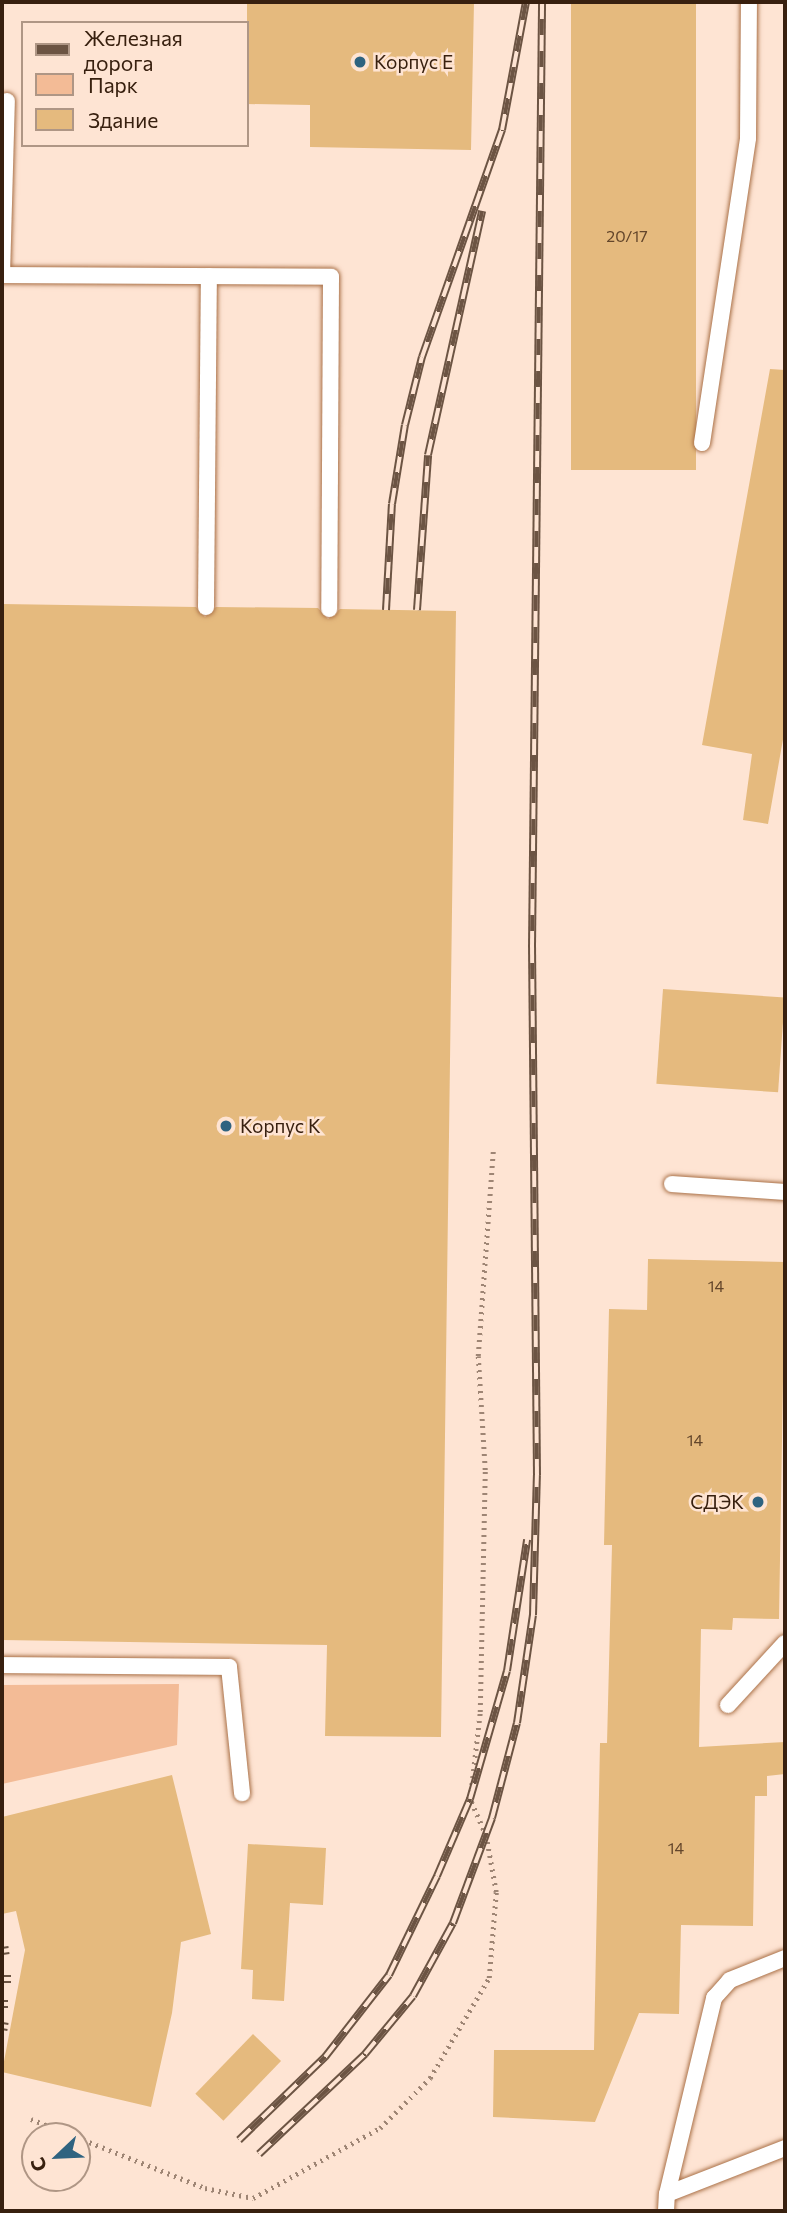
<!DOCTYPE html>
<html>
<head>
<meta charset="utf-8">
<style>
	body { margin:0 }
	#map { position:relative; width:787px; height:2213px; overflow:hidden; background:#fee4d3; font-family:Commissioner,sans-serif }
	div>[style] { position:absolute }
	.green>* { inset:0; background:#f3bb96 }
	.building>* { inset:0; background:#e5ba7e; transform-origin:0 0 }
	.path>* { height:4.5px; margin-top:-2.25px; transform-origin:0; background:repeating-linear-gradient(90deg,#9e8574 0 2px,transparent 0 7px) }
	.roads { filter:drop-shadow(0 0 2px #aa7148) drop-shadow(0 0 2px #aa7148) }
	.service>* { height:16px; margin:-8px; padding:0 8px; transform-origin:8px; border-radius:8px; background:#fff }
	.rail>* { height:8px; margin-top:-4px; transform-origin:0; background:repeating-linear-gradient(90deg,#fee4d3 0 16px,#6c5443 0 32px); box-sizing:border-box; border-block:2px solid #6c5443 }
	.dots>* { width:19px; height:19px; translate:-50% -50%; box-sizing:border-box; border:4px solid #fee4d3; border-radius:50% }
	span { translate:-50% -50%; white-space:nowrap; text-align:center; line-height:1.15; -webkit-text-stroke:5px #fee4d3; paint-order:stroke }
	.number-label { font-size:16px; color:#63462b }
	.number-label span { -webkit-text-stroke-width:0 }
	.poi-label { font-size:19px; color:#38200f }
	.left { translate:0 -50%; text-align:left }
	.right { translate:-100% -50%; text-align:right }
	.frame { position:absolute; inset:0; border:4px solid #38200f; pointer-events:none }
	.legend { position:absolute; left:21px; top:21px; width:228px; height:126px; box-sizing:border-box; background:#fee4d3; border:2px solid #af9685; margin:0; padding:9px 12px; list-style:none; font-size:21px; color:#38200f }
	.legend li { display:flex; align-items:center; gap:14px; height:35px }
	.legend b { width:35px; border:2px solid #af9685 }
	.north { position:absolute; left:21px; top:2122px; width:70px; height:70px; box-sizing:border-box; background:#fee4d3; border:2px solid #af9685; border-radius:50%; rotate:247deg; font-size:19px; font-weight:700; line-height:28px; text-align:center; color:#38200f }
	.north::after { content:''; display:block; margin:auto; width:24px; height:32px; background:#2f6380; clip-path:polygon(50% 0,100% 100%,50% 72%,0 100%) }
</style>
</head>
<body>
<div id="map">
	<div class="green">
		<i style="clip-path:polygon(179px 1684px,177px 1745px,2px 1784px,2px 1685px)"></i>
	</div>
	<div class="building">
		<i style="clip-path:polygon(247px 2px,474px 2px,471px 150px,310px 147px,310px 105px,247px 104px)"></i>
		<i style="left:571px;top:2px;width:125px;height:468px"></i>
		<i style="clip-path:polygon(770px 369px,785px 370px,785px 728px,768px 824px,743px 820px,752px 754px,702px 745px)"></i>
		<i style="clip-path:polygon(2px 604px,196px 607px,205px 617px,216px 607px,318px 608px,328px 619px,340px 609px,456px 611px,441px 1737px,325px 1736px,327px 1645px,2px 1640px)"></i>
		<i style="left:663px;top:989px;width:122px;height:95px;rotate:4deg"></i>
		<i style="clip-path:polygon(648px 1259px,785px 1262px,779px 1619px,733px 1618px,732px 1630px,701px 1629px,699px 1747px,785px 1742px,785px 1774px,767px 1776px,767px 1796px,755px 1796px,753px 1926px,681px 1925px,679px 2014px,639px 2013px,595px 2122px,493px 2117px,494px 2050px,594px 2050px,600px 1743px,607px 1743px,612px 1545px,604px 1545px,609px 1309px,647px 1310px)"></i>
		<i style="clip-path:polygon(172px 1775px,211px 1934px,181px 1942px,172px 2013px,151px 2107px,2px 2072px,25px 1950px,16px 1911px,2px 1914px,2px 1817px)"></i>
		<i style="clip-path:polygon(248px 1844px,326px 1848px,323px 1905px,290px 1903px,284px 2001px,252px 1999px,253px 1970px,241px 1969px)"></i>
		<i style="left:253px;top:2034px;width:39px;height:83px;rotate:44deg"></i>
	</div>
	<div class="path">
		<i style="left:31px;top:2119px;width:187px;rotate:21.6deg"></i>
		<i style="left:205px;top:2188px;width:49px;rotate:11.8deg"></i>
		<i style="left:253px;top:2198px;width:145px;rotate:-28.9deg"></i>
		<i style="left:380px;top:2128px;width:71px;rotate:-45deg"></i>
		<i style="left:430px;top:2078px;width:116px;rotate:-59.5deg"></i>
		<i style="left:489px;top:1978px;width:86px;rotate:-85.3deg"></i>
		<i style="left:496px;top:1892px;width:57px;rotate:-100.1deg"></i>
		<i style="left:486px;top:1836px;width:40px;rotate:-113.4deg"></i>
		<i style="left:470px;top:1799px;width:88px;rotate:-83.4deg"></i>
		<i style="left:480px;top:1712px;width:242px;rotate:-88.8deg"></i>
		<i style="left:485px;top:1470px;width:114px;rotate:-93.5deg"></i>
		<i style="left:478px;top:1356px;width:206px;rotate:-85.8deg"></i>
	</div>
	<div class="roads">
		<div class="service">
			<i style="left:2px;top:275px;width:329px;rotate:0.3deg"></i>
			<i style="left:331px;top:277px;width:332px;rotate:90.3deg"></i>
			<i style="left:2px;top:275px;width:174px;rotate:-88.4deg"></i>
			<i style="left:702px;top:443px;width:308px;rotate:-81.4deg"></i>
			<i style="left:748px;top:138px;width:136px;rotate:-89.6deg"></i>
			<i style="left:206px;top:607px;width:331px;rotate:-89.5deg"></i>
			<i style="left:672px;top:1184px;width:113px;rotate:4deg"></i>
			<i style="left:2px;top:1665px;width:227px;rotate:0.5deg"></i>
			<i style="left:229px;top:1667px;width:127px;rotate:84.1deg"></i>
			<i style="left:728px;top:1705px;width:84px;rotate:-47.4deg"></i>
			<i style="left:667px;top:2194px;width:202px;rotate:-76.5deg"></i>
			<i style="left:714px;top:1998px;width:24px;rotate:-48deg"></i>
			<i style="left:730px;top:1980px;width:59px;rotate:-21.8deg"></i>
			<i style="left:666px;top:2211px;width:17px;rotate:-87deg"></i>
			<i style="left:667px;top:2194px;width:127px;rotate:-21.3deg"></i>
		</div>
	</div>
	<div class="rail">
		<i style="left:386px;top:610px;width:106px;rotate:-86.8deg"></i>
		<i style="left:392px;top:504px;width:80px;rotate:-80.7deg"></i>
		<i style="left:405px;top:425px;width:70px;rotate:-76deg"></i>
		<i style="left:422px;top:357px;width:241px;rotate:-70.6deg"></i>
		<i style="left:502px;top:130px;width:130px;rotate:-79.4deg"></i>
		<i style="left:417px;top:610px;width:155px;rotate:-85.9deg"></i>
		<i style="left:428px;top:455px;width:250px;rotate:-77.5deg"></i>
		<i style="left:2px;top:1951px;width:7px;rotate:-8deg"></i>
		<i style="left:2px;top:1979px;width:9px"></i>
		<i style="left:2px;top:2004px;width:6px"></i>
		<i style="left:2px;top:2026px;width:6px;rotate:9deg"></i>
		<i style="left:239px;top:2140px;width:120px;rotate:-44deg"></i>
		<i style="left:325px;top:2057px;width:104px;rotate:-52deg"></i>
		<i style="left:389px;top:1975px;width:110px;rotate:-64.1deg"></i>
		<i style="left:437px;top:1876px;width:84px;rotate:-66.8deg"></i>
		<i style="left:470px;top:1799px;width:133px;rotate:-73.9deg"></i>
		<i style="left:507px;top:1671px;width:133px;rotate:-81.3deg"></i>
		<i style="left:259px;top:2154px;width:146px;rotate:-43.3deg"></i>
		<i style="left:365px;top:2054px;width:75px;rotate:-50.4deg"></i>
		<i style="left:413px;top:1996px;width:83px;rotate:-61.3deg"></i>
		<i style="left:453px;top:1923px;width:112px;rotate:-69.6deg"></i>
		<i style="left:492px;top:1818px;width:98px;rotate:-75.3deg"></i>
		<i style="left:517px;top:1723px;width:109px;rotate:-81.6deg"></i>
		<i style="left:533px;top:1615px;width:140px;rotate:-88.4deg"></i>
		<i style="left:537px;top:1475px;width:528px;rotate:-90.54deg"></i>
		<i style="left:532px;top:947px;width:945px;rotate:-89.39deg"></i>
	</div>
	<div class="dots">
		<i style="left:360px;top:62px;background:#2f6380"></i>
		<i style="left:226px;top:1126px;background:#2f6380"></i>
		<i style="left:758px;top:1502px;background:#2f6380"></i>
	</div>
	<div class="number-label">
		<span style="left:627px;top:236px">20/17</span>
		<span style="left:716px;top:1286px">14</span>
		<span style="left:695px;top:1440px">14</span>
		<span style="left:676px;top:1848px">14</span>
	</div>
	<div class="poi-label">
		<span class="left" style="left:374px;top:62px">Корпус Е</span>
		<span class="left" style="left:240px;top:1126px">Корпус К</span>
		<span class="right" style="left:744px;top:1502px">СДЭК</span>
	</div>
	<div class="frame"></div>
	<ul class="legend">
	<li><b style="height:9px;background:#6c5443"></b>Железная дорога</li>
	<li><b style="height:19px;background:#f3bb96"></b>Парк</li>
	<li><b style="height:19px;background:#e5ba7e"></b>Здание</li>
	</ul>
	<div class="north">С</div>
</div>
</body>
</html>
